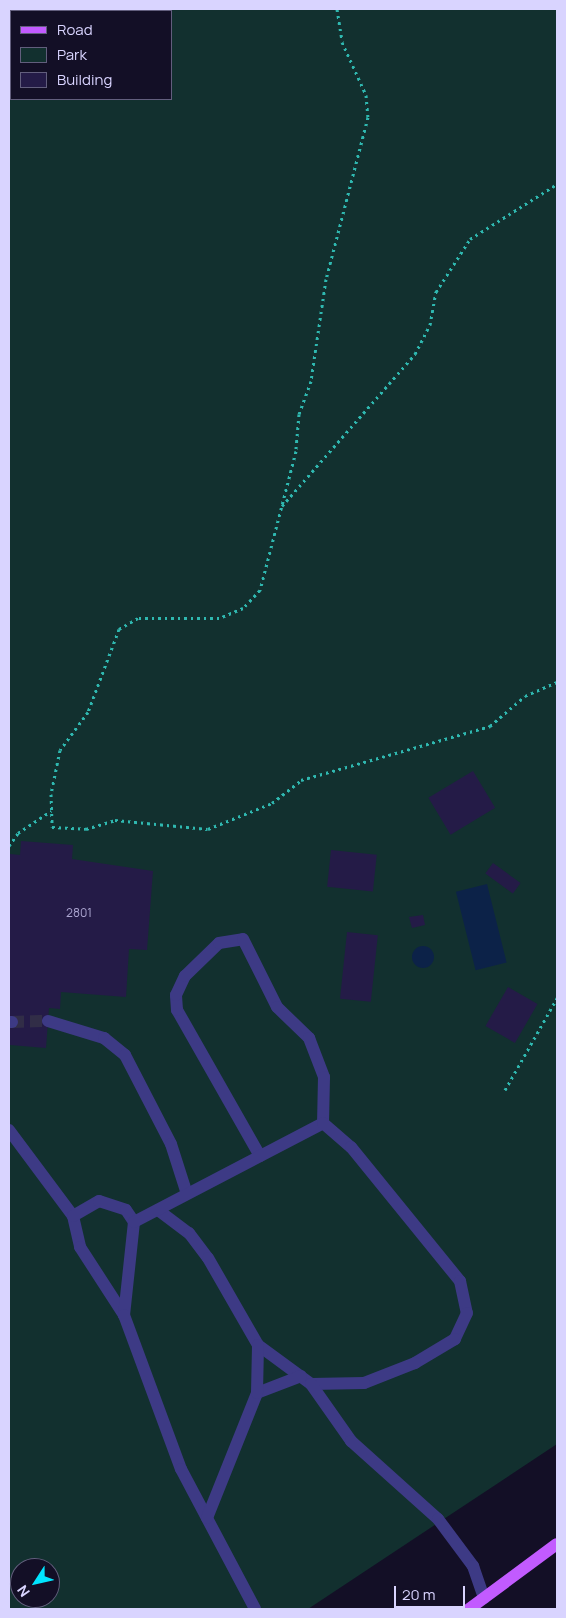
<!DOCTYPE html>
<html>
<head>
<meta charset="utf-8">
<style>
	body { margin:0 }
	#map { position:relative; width:566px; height:1618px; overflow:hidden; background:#130f26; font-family:Manrope,sans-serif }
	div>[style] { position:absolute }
	.green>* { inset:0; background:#12302f }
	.water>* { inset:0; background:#0c2248; transform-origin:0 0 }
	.round { border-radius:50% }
	.building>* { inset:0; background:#241b47; transform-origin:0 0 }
	.minor-tunnel>* { height:12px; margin-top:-6px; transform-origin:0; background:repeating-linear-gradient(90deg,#312d47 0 12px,transparent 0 18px) }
	.path>* { height:3px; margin-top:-1.5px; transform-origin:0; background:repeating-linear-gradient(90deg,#2fb8b0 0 2.5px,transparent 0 6.5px) }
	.minor>* { height:12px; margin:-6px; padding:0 6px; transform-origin:6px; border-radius:6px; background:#3d3a85 }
	.major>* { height:12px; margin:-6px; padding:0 6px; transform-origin:6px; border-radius:6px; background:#c25bff }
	span { translate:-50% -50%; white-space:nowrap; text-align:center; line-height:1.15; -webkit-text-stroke:5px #130f26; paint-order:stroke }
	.number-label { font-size:12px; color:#aca6d1 }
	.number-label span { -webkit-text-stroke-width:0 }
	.frame { position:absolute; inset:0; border:10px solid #d9d4ff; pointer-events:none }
	.legend { position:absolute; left:10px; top:10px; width:162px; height:90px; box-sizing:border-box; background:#130f26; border:1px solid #625e7d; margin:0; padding:6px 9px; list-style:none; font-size:15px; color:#d9d4ff }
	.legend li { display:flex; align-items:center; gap:10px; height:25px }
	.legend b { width:25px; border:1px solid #625e7d }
	.north { position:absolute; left:10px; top:1558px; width:50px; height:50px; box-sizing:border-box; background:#130f26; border:1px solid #625e7d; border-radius:50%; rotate:235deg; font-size:14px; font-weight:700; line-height:20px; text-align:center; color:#d9d4ff }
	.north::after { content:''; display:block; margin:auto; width:18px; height:22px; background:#00e5ff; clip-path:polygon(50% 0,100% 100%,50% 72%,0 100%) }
	.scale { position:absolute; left:394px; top:1586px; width:71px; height:22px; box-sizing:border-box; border:2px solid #d9d4ff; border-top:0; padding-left:6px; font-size:15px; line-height:18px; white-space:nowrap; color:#d9d4ff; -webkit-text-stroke:4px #130f26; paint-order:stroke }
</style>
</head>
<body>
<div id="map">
	<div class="green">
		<i style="clip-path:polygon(evenodd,9px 9px,557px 9px,557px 1444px,308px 1609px,9px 1609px,9px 9px,11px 11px,171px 11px,171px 99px,11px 99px,11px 11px,9px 9px,20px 1568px,50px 1568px,50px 1598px,20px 1598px,20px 1568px)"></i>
	</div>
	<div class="water">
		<i style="left:487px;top:884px;width:81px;height:32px;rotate:76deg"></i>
		<i class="round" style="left:412px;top:946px;width:22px;height:22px"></i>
	</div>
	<div class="building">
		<i style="left:473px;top:771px;width:43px;height:52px;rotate:59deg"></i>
		<i style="clip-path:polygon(21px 841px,73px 845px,72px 859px,153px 871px,147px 950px,129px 949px,126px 997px,61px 992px,60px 1009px,49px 1008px,46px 1048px,10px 1045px,9px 876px,10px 854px,20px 855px)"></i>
		<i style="left:331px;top:850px;width:46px;height:37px;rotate:6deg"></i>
		<i style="left:493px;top:863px;width:34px;height:13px;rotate:36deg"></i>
		<i style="clip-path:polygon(423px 915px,425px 925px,412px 928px,409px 917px)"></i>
		<i style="left:347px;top:932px;width:31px;height:67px;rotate:6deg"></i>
		<i style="left:508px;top:987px;width:34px;height:45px;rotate:30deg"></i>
	</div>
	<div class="minor-tunnel">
		<i style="left:12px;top:1022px;width:36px;rotate:-2deg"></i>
	</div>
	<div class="path">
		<i style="left:337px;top:9px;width:33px;rotate:81deg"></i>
		<i style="left:342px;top:42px;width:58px;rotate:65.6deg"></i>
		<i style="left:366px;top:95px;width:22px;rotate:85deg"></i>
		<i style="left:368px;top:117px;width:167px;rotate:104.5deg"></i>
		<i style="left:326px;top:279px;width:103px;rotate:98.4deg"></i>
		<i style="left:311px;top:381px;width:35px;rotate:110deg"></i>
		<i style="left:299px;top:414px;width:37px;rotate:95deg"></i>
		<i style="left:296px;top:451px;width:144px;rotate:104.5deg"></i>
		<i style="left:260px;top:590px;width:25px;rotate:133deg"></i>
		<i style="left:243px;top:608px;width:26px;rotate:157deg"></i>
		<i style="left:219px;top:618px;width:81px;rotate:180deg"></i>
		<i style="left:138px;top:618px;width:22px;rotate:150deg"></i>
		<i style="left:119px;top:629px;width:89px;rotate:110.5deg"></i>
		<i style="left:88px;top:712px;width:47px;rotate:126.4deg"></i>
		<i style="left:60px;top:750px;width:45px;rotate:101.6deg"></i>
		<i style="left:51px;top:794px;width:33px;rotate:88deg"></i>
		<i style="left:52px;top:827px;width:34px;rotate:3deg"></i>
		<i style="left:86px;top:829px;width:30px;rotate:-17deg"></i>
		<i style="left:115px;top:820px;width:93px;rotate:5.5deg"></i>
		<i style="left:208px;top:829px;width:69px;rotate:-22.1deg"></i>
		<i style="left:272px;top:803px;width:37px;rotate:-38deg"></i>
		<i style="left:301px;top:780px;width:197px;rotate:-15.9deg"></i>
		<i style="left:490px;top:726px;width:46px;rotate:-40.6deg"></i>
		<i style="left:525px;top:696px;width:35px;rotate:-24deg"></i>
		<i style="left:282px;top:506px;width:202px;rotate:-48.8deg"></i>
		<i style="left:415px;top:354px;width:33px;rotate:-63deg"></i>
		<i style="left:430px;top:325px;width:34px;rotate:-80deg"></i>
		<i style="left:436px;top:292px;width:63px;rotate:-57.3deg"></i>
		<i style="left:470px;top:239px;width:103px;rotate:-32.3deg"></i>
		<i style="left:9px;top:846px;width:16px;rotate:-55deg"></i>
		<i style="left:18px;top:833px;width:40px;rotate:-34deg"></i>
		<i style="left:505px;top:1090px;width:106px;rotate:-60.5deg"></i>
	</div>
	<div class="minor">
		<i style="left:48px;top:1021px;width:59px;rotate:16.9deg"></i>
		<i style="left:104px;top:1038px;width:27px;rotate:39deg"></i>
		<i style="left:125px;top:1055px;width:100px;rotate:62.7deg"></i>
		<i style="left:171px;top:1144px;width:52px;rotate:72.3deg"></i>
		<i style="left:9px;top:1022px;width:3px"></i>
		<i style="left:9px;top:1130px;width:107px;rotate:53.3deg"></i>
		<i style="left:73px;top:1216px;width:32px;rotate:77deg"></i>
		<i style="left:80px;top:1247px;width:81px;rotate:57.1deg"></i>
		<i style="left:260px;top:1156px;width:168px;rotate:-119.6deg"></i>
		<i style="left:177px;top:1010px;width:15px;rotate:-94deg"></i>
		<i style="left:176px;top:995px;width:21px;rotate:-65deg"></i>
		<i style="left:185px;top:976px;width:47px;rotate:-44.1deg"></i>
		<i style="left:219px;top:943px;width:24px;rotate:-9deg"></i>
		<i style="left:243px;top:939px;width:76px;rotate:63.4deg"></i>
		<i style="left:277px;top:1007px;width:45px;rotate:44.1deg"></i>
		<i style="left:309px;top:1038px;width:42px;rotate:69deg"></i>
		<i style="left:324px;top:1077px;width:46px;rotate:91.2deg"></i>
		<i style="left:158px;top:1210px;width:39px;rotate:37deg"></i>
		<i style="left:189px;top:1233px;width:31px;rotate:53deg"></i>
		<i style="left:208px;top:1258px;width:100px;rotate:60.1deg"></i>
		<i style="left:258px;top:1345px;width:66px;rotate:36.3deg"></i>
		<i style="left:73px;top:1216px;width:30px;rotate:-30deg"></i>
		<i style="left:99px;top:1201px;width:28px;rotate:18deg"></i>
		<i style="left:126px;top:1210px;width:14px;rotate:56deg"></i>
		<i style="left:134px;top:1222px;width:94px;rotate:96.1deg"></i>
		<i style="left:124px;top:1315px;width:164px;rotate:69.7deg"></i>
		<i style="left:181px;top:1469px;width:158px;rotate:62.1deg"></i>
		<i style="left:134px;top:1222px;width:213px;rotate:-27.6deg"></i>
		<i style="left:323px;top:1123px;width:37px;rotate:41deg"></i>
		<i style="left:351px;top:1147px;width:173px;rotate:50.9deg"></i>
		<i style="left:460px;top:1281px;width:33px;rotate:78deg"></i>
		<i style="left:467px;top:1313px;width:29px;rotate:115deg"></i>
		<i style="left:455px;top:1339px;width:47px;rotate:149deg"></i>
		<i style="left:415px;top:1363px;width:55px;rotate:158.6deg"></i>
		<i style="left:364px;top:1383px;width:53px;rotate:178.9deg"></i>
		<i style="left:311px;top:1384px;width:70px;rotate:54.9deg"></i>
		<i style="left:351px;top:1441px;width:117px;rotate:41.9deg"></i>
		<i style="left:438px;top:1519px;width:59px;rotate:53.3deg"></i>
		<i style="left:473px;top:1566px;width:34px;rotate:71deg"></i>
		<i style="left:257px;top:1393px;width:47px;rotate:-21.1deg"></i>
		<i style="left:207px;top:1518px;width:135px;rotate:-68.2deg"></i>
		<i style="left:257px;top:1393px;width:48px;rotate:-88.8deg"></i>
	</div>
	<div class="major">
		<i style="left:469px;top:1609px;width:109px;rotate:-36.5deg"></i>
	</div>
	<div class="number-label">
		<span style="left:79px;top:913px">2801</span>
	</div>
	<div class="frame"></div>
	<ul class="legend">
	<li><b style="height:6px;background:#c25bff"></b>Road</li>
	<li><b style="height:14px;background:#12302f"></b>Park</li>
	<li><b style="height:14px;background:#241b47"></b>Building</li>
	</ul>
	<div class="north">N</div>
	<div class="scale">20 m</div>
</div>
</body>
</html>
